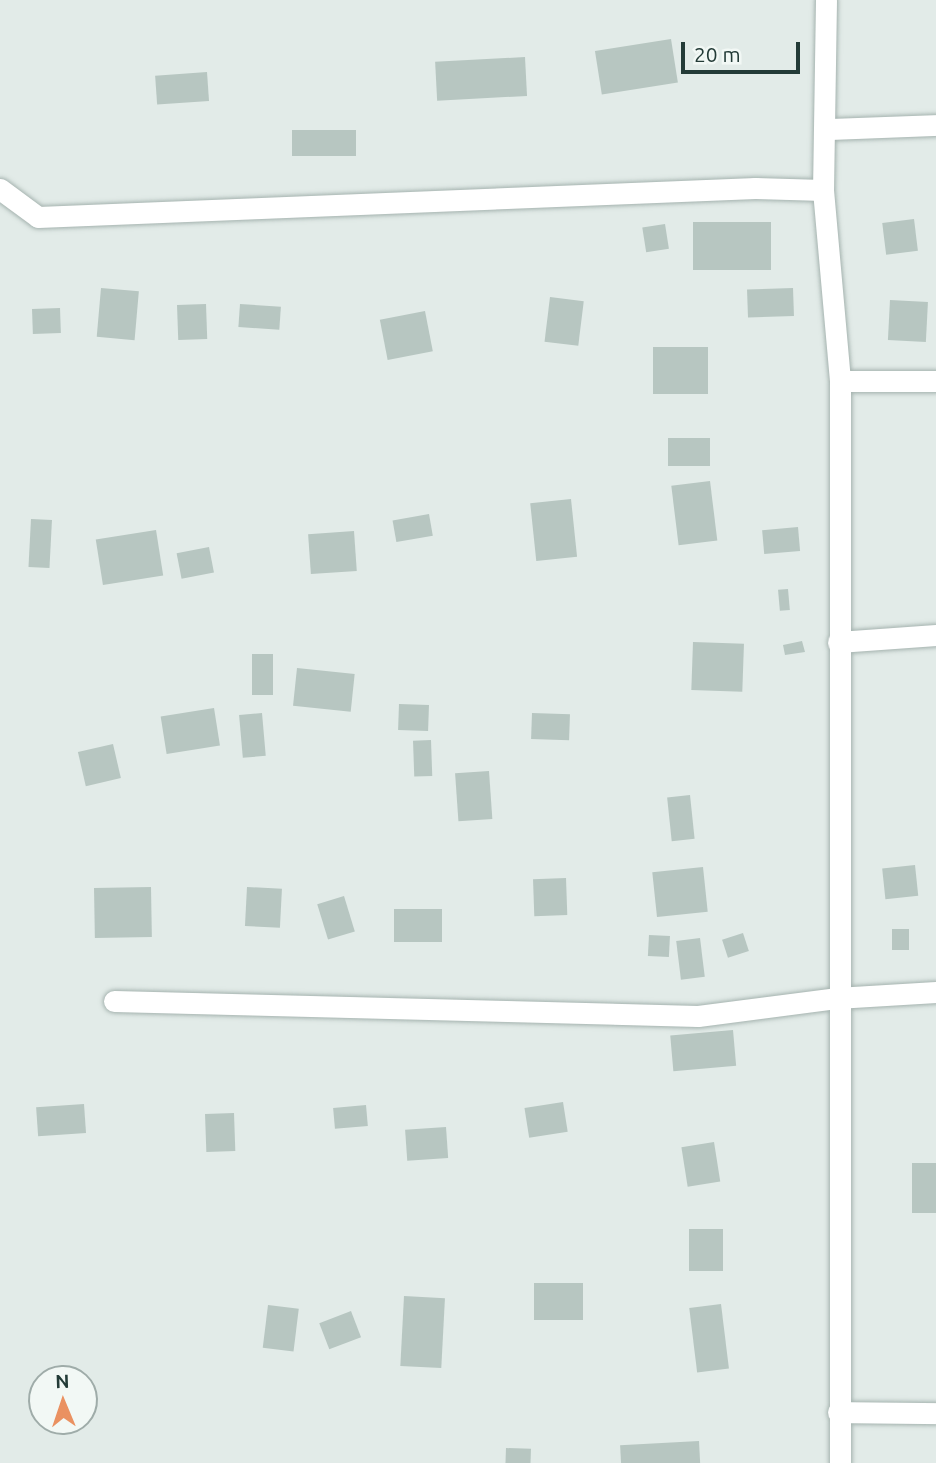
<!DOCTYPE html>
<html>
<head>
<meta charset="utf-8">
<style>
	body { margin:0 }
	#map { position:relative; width:936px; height:1463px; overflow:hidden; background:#e2ebe8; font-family:Ubuntu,sans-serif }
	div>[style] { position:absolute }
	.building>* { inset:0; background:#b7c6c1; transform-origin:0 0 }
	.roads { filter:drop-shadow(0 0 2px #a5b3af) drop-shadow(0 0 2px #a5b3af) }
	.street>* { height:21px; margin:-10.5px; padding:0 10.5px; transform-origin:10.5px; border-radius:10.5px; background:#fff }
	span { translate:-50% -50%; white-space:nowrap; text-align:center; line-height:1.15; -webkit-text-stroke:5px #f2f8f5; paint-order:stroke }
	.north { position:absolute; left:28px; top:1365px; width:70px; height:70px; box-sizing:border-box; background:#f2f8f5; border:2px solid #9faca9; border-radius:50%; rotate:358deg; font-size:19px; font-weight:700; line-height:28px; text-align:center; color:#233b37 }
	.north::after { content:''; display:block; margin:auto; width:24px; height:32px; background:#ea9161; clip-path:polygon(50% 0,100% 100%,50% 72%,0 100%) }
	.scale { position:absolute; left:681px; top:42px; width:119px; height:32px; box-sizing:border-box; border:4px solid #233b37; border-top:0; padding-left:9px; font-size:21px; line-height:24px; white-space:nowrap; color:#233b37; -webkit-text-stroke:5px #f2f8f5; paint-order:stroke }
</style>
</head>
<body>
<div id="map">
	<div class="building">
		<i style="left:671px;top:39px;width:44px;height:77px;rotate:81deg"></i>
		<i style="left:525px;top:57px;width:39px;height:90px;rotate:87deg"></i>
		<i style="left:207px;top:72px;width:29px;height:52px;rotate:86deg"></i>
		<i style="left:292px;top:130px;width:64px;height:26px"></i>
		<i style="left:914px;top:219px;width:32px;height:32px;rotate:83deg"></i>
		<i style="left:771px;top:222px;width:48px;height:78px;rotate:90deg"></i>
		<i style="left:665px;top:224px;width:25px;height:23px;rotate:81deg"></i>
		<i style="left:101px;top:288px;width:38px;height:49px;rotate:5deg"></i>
		<i style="left:793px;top:288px;width:28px;height:46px;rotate:88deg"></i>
		<i style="left:550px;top:297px;width:34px;height:45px;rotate:7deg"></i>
		<i style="left:890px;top:300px;width:38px;height:40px;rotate:3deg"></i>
		<i style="left:206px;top:304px;width:35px;height:29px;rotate:88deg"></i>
		<i style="left:240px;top:304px;width:41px;height:23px;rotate:4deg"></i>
		<i style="left:60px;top:308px;width:25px;height:28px;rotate:88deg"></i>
		<i style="left:425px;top:311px;width:41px;height:46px;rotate:79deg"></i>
		<i style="left:653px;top:347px;width:55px;height:47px"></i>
		<i style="left:668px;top:438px;width:42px;height:28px"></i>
		<i style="left:710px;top:481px;width:60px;height:39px;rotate:83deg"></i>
		<i style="left:571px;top:499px;width:58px;height:41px;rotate:84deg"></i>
		<i style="left:429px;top:514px;width:22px;height:37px;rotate:80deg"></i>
		<i style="left:31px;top:519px;width:21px;height:48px;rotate:3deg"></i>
		<i style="left:798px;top:527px;width:24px;height:36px;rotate:85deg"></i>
		<i style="left:156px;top:530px;width:46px;height:61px;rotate:81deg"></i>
		<i style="left:354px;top:531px;width:40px;height:46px;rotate:86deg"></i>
		<i style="left:209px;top:547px;width:26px;height:33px;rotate:79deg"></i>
		<i style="left:788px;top:589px;width:21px;height:10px;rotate:85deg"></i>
		<i style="clip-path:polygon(802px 641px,805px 652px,785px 655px,783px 645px)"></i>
		<i style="left:693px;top:642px;width:51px;height:48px;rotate:2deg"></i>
		<i style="left:252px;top:654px;width:21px;height:41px"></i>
		<i style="left:297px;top:668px;width:58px;height:38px;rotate:6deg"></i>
		<i style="left:399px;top:704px;width:30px;height:26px;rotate:2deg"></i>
		<i style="left:214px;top:708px;width:38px;height:54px;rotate:81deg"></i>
		<i style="left:262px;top:713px;width:43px;height:23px;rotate:85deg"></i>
		<i style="left:532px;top:713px;width:38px;height:26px;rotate:2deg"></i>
		<i style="left:431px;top:740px;width:36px;height:18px;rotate:88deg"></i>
		<i style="left:113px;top:744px;width:35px;height:36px;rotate:77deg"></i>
		<i style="left:489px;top:771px;width:48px;height:34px;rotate:86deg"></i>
		<i style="left:690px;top:795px;width:44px;height:23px;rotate:84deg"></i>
		<i style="left:915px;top:865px;width:31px;height:33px;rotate:84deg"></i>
		<i style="left:703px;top:867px;width:45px;height:51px;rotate:84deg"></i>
		<i style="left:566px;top:878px;width:37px;height:33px;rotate:88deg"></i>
		<i style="left:151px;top:887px;width:50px;height:57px;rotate:89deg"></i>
		<i style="left:247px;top:887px;width:35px;height:39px;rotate:3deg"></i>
		<i style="left:344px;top:896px;width:37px;height:28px;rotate:73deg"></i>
		<i style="left:442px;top:909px;width:33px;height:48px;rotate:90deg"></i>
		<i style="left:892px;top:929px;width:17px;height:21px"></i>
		<i style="left:743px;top:933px;width:19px;height:22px;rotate:72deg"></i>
		<i style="left:649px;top:935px;width:21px;height:21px;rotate:3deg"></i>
		<i style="left:700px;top:938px;width:39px;height:24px;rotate:83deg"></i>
		<i style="left:733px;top:1030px;width:36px;height:63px;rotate:85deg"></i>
		<i style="left:563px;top:1102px;width:30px;height:39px;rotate:81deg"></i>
		<i style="left:84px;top:1104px;width:29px;height:48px;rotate:86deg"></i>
		<i style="left:366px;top:1105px;width:21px;height:33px;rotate:85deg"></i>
		<i style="left:234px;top:1113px;width:38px;height:29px;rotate:88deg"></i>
		<i style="left:446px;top:1127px;width:31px;height:41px;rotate:86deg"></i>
		<i style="left:714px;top:1142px;width:40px;height:33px;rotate:81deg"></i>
		<i style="left:936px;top:1163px;width:50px;height:24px;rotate:90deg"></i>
		<i style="left:689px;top:1229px;width:34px;height:42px"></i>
		<i style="left:534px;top:1283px;width:49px;height:37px"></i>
		<i style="left:404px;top:1296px;width:41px;height:70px;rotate:3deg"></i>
		<i style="left:721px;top:1304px;width:65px;height:32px;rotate:83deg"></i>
		<i style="left:268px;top:1305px;width:31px;height:43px;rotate:7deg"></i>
		<i style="left:351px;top:1311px;width:28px;height:34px;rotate:69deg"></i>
		<i style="left:699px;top:1441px;width:22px;height:79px;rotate:87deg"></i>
		<i style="left:506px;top:1448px;width:25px;height:15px;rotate:2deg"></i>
	</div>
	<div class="roads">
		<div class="street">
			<i style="left:826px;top:0;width:190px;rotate:90.9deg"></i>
			<i style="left:823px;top:190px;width:192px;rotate:84.9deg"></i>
			<i style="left:840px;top:381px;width:1082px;rotate:90deg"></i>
			<i style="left:827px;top:129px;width:109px;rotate:-2.1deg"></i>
			<i style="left:0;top:189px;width:47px;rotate:36.4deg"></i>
			<i style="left:38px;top:217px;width:718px;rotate:-2.32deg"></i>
			<i style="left:755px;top:188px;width:68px;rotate:1.7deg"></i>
			<i style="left:840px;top:381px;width:96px"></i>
			<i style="left:838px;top:642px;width:98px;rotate:-4.1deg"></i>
			<i style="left:114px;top:1001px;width:584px;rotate:1.47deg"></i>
			<i style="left:698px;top:1016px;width:139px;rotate:-7.4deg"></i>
			<i style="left:836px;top:998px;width:100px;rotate:-3.4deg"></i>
			<i style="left:838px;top:1412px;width:98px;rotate:0.6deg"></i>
		</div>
	</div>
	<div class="north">N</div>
	<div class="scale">20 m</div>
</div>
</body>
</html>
